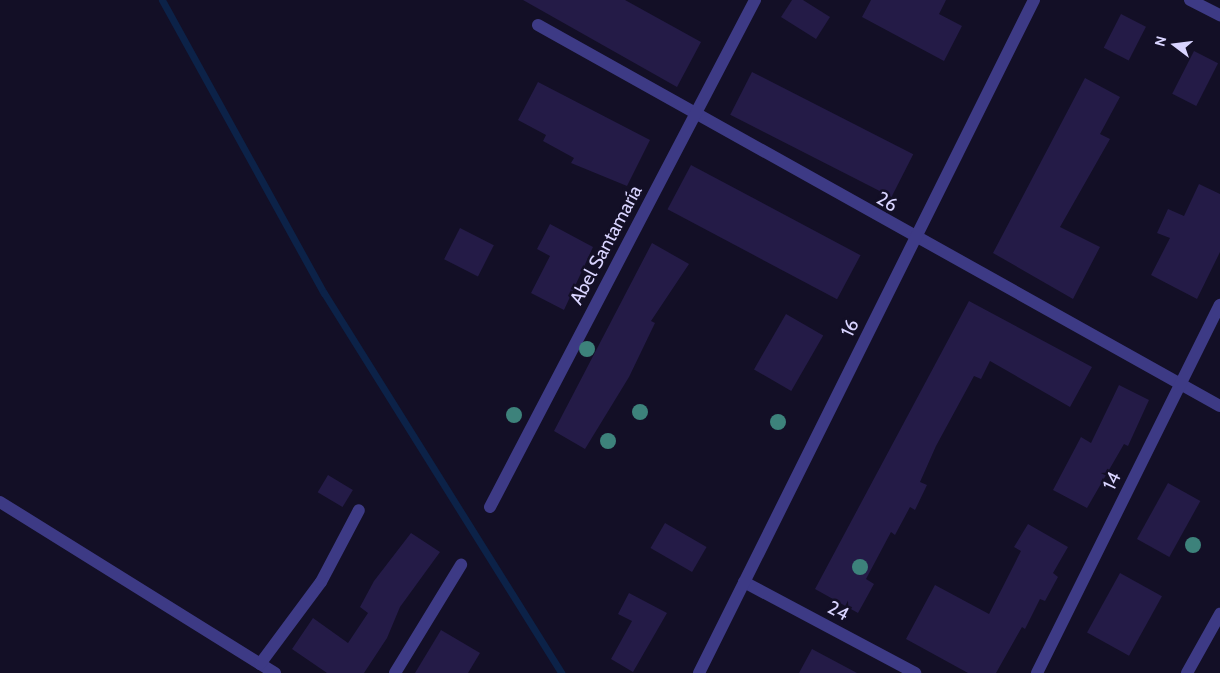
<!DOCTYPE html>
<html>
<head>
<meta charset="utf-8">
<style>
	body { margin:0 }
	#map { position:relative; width:1220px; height:673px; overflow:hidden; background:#130f26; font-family:Cabin,sans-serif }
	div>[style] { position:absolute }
	.stream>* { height:7px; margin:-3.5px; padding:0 3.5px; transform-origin:3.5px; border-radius:3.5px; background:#0c2248 }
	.building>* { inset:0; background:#241b47; transform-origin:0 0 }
	.minor>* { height:12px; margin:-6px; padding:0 6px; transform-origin:6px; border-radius:6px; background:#3d3a85 }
	.trees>* { width:16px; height:16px; margin:-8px; border-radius:50%; background:#3d827b }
	span { translate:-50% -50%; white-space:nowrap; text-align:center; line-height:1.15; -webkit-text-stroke:5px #130f26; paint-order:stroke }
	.street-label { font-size:19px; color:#d9d4ff }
	.north { position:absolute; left:1150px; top:20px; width:50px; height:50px; -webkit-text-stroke:4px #130f26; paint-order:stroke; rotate:285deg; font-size:14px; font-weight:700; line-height:20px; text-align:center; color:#d9d4ff }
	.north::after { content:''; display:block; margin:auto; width:18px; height:22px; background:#d9d4ff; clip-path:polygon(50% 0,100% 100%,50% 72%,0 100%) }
</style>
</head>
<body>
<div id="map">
	<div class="stream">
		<i style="left:162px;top:0;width:335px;rotate:61.1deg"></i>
		<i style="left:324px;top:293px;width:448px;rotate:58deg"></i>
	</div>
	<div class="building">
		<i style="clip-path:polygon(523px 0,625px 0,701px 42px,677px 87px)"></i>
		<i style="clip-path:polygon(792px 0,803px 0,830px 17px,816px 39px,781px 17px)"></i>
		<i style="clip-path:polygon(871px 0,946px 0,939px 14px,962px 26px,944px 61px,862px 17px)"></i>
		<i style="left:1121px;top:14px;width:28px;height:38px;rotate:27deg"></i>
		<i style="left:1194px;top:51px;width:27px;height:48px;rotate:27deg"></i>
		<i style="left:752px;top:72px;width:181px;height:48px;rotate:27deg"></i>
		<i style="clip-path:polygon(1085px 78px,1120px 97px,1100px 134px,1110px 139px,1060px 227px,1100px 247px,1073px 299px,993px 253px)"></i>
		<i style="clip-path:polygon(538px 82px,650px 140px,627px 186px,571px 163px,574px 158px,543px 141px,546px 135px,518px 120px)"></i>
		<i style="left:691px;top:165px;width:192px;height:50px;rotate:28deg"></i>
		<i style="clip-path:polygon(1199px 184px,1220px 194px,1220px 252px,1197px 299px,1151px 275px,1170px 238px,1157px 233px,1168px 209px,1184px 216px)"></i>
		<i style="clip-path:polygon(550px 224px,593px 247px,564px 310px,531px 293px,550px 256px,537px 249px)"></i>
		<i style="left:460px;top:228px;width:38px;height:35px;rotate:27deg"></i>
		<i style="clip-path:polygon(652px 243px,689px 264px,651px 321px,655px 323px,629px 377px,585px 449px,554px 431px)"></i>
		<i style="clip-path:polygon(969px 301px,1092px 367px,1070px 407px,990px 361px,981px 379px,974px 376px,936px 446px,920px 482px,927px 485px,915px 510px,910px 507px,895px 535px,891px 532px,866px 579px,874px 584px,858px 613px,815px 589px)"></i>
		<i style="left:786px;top:314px;width:43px;height:64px;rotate:30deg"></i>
		<i style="clip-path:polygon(1119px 385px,1149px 400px,1128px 446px,1124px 444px,1087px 508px,1053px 490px,1081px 437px,1091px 443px)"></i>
		<i style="left:328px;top:475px;width:29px;height:20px;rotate:31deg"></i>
		<i style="left:1168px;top:483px;width:37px;height:64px;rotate:29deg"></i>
		<i style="left:665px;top:523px;width:48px;height:29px;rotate:30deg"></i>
		<i style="clip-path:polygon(1028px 524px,1068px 547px,1053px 573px,1058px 577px,1045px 601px,1040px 599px,1025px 629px,1022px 627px,996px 673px,968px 673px,906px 639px,935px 585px,989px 614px,1021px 551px,1014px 547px)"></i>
		<i style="clip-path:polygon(411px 533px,440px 552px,400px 607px,387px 638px,364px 673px,327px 673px,292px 649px,313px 618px,348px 643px,368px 613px,360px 607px,374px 581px)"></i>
		<i style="left:1120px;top:573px;width:48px;height:68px;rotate:29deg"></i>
		<i style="clip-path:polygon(629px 593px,667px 613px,633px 672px,611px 659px,632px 621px,618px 614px)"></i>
		<i style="clip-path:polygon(441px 630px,480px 653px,468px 673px,415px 673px)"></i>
		<i style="clip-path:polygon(812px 649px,857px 673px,799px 673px)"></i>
	</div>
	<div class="minor">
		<i style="left:1190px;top:0;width:34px;rotate:27deg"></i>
		<i style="left:538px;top:25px;width:781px;rotate:29.19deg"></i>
		<i style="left:0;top:502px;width:324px;rotate:31.9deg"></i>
		<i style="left:490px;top:507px;width:572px;rotate:-62.4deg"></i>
		<i style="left:744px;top:582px;width:194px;rotate:28deg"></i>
		<i style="left:260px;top:664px;width:102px;rotate:-53.4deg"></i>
		<i style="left:321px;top:582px;width:81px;rotate:-62.2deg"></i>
		<i style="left:395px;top:673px;width:127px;rotate:-58.6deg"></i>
		<i style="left:699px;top:673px;width:752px;rotate:-63.54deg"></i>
		<i style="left:1037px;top:673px;width:411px;rotate:-63.6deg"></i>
		<i style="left:1187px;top:673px;width:68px;rotate:-60.8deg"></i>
	</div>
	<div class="trees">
		<i style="left:587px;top:349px"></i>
		<i style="left:640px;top:412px"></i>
		<i style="left:514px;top:415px"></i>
		<i style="left:778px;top:422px"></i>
		<i style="left:608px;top:441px"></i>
		<i style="left:1193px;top:545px"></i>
		<i style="left:860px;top:567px"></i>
	</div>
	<div class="street-label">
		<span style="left:887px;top:202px;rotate:30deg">26</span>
		<span style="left:606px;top:245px;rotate:-62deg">Abel Santamaría</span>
		<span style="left:850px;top:328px;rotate:-64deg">16</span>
		<span style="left:1112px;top:481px;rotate:-64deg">14</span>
		<span style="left:838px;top:611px;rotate:28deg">24</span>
	</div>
	<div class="north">N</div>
</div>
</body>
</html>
